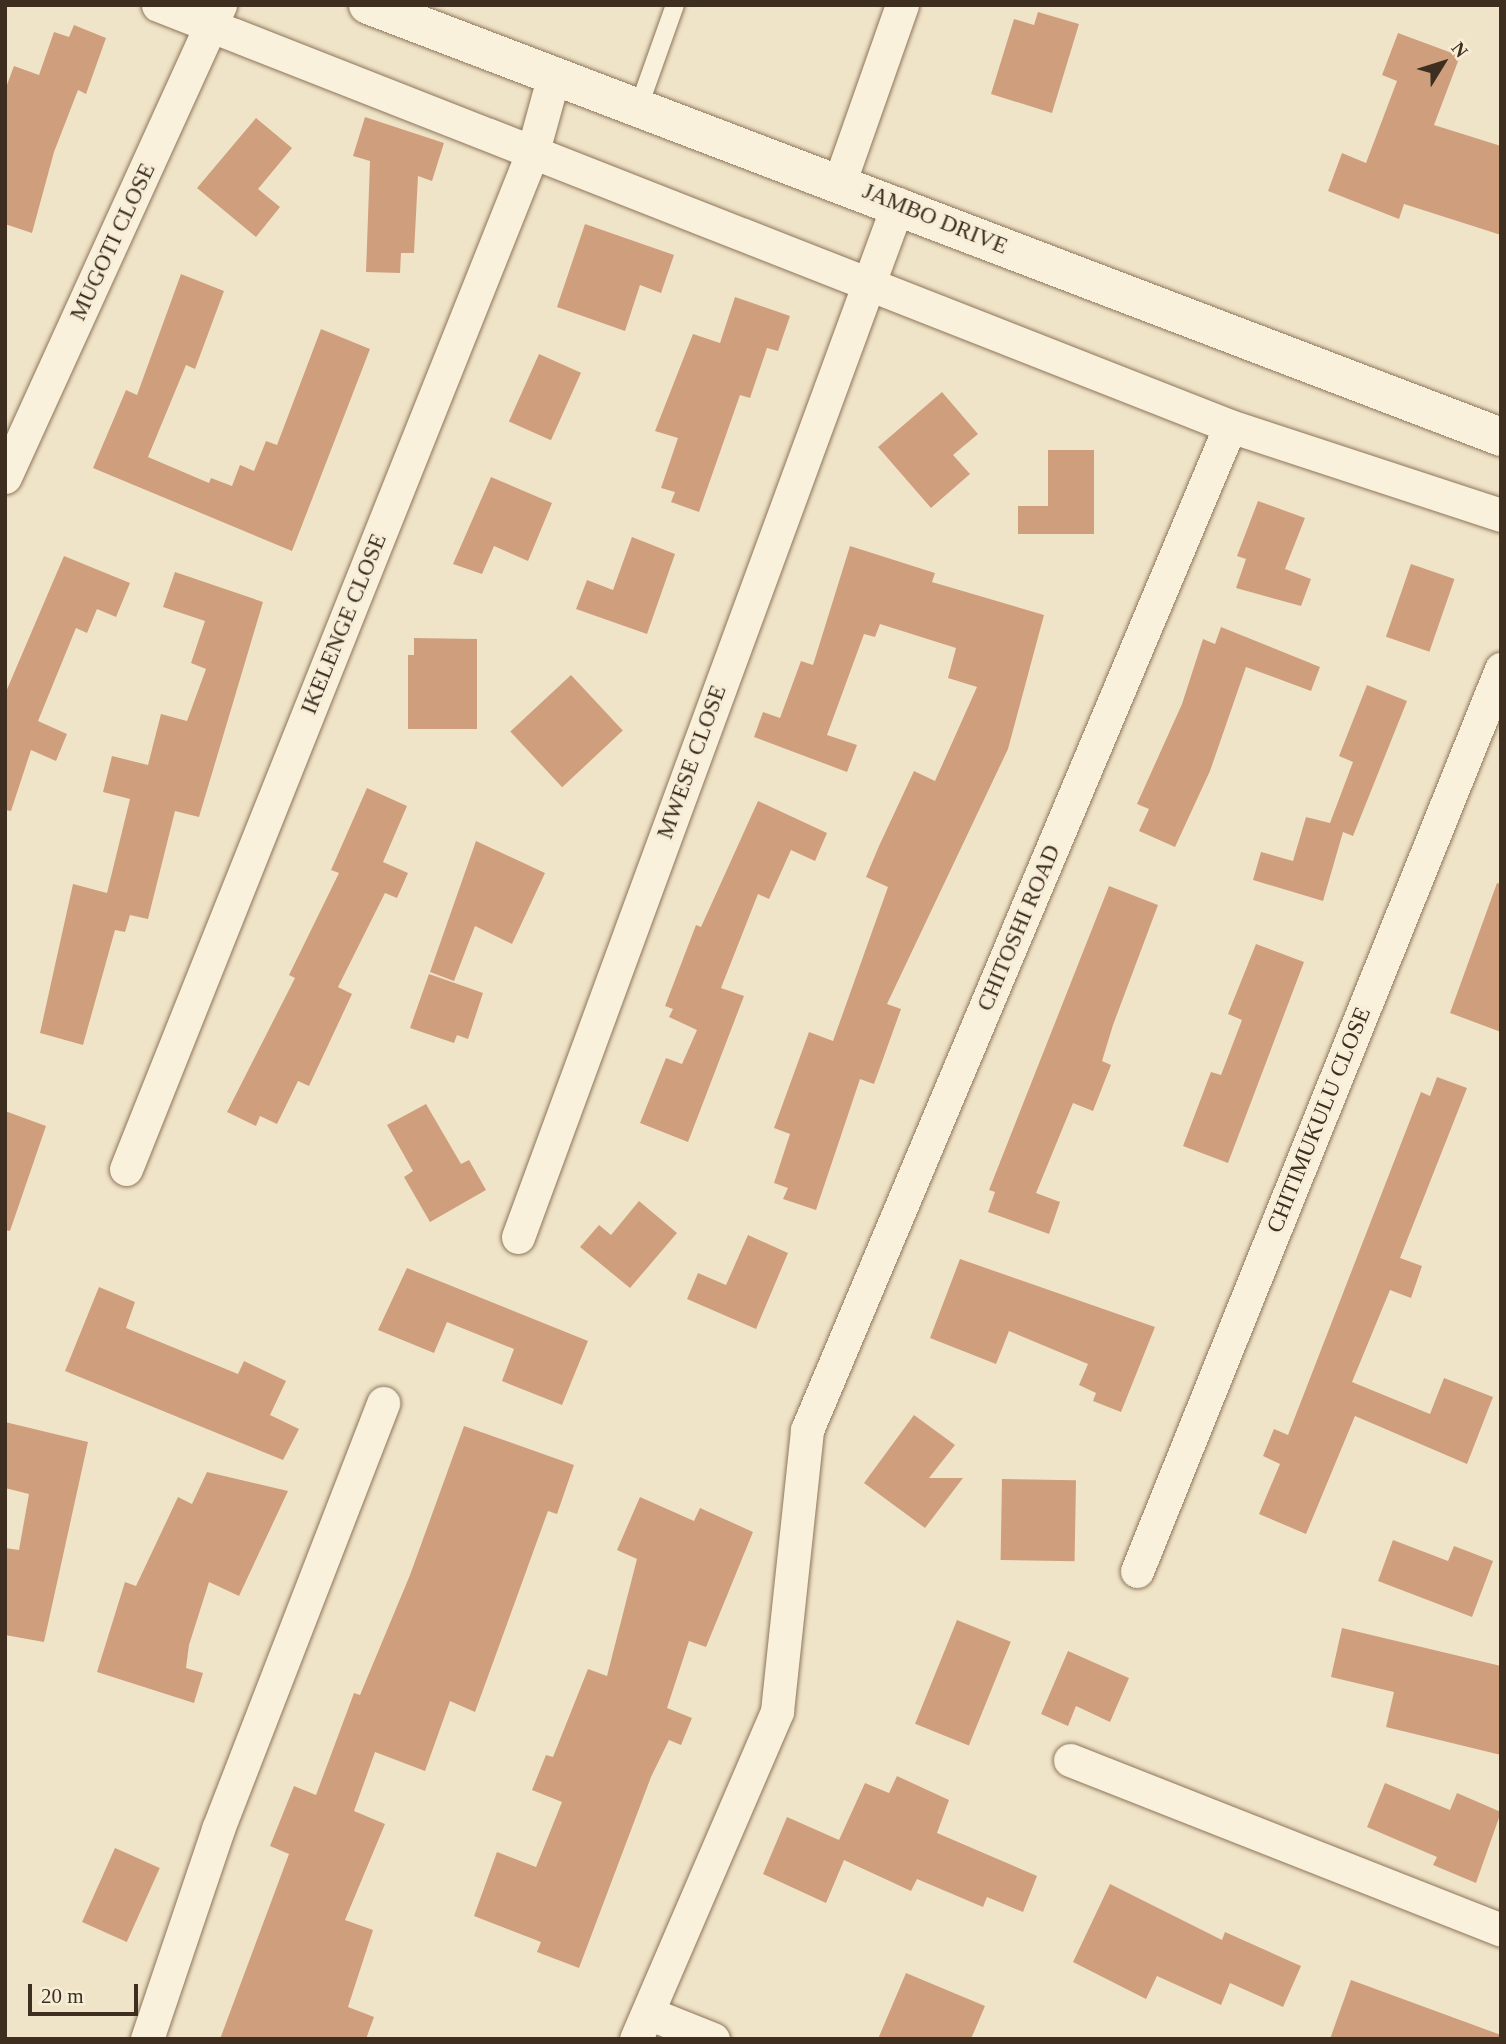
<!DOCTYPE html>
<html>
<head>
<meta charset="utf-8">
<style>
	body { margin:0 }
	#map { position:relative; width:1506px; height:2044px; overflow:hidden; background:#f0e4c8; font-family:Georgia,serif }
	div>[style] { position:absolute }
	.building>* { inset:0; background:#cf9f7d; transform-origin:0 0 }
	.roads { filter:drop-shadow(0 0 2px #8d765c) drop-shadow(0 0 2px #8d765c) }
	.service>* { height:18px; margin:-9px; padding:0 9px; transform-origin:9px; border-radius:9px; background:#faf1dc }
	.minor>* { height:33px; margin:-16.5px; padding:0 16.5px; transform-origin:16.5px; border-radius:16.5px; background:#faf1dc }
	.tertiary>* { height:38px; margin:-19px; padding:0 19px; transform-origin:19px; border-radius:19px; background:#faf1dc }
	span { translate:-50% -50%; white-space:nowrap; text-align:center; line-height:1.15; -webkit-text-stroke:6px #f7eed8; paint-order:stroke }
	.street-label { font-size:23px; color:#3d2e20 }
	.frame { position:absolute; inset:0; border:7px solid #3d2e20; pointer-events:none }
	.north { position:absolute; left:1408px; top:28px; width:70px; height:70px; -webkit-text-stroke:5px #f7eed8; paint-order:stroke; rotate:52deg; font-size:19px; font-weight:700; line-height:28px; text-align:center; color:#3d2e20 }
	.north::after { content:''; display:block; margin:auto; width:24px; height:32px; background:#3d2e20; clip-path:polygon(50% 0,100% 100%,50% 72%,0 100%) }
	.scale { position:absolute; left:28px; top:1984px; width:110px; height:32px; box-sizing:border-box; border:4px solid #3d2e20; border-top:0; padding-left:9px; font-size:21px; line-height:24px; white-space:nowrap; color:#3d2e20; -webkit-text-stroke:5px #f7eed8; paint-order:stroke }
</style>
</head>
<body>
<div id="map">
	<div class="building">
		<i style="clip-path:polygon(1038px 12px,1079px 24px,1052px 113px,991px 94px,1014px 19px,1034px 25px)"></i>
		<i style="clip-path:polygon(74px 25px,106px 38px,86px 94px,78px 90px,54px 152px,32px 233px,5px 224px,5px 90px,14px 66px,39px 75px,54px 32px,69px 37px)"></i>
		<i style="clip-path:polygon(1398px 33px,1460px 56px,1434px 125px,1501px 146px,1501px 235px,1404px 204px,1399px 219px,1328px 191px,1342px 153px,1366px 163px,1397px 81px,1382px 75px)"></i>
		<i style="clip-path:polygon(365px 117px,444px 143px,432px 181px,418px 176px,414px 253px,401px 253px,400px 273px,366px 272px,370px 161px,353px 156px)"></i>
		<i style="clip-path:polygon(256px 118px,292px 148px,258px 189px,280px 207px,256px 237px,197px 188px)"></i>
		<i style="clip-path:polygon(585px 224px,674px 255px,661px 293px,640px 285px,625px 331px,557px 307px)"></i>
		<i style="clip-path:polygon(181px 274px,224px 291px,195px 369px,186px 365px,148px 457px,209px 483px,211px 478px,232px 486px,240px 465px,254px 471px,266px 441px,277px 445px,321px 329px,370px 349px,292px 551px,93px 468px,126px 390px,137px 395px)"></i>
		<i style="clip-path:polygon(735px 297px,790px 316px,778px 351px,767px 348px,750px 398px,740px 395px,699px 512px,671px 502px,675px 492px,661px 488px,678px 438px,655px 431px,693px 334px,720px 343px)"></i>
		<i style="left:539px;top:354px;width:46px;height:74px;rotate:24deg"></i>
		<i style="clip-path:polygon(942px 392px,978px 434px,953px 455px,970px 474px,931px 508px,878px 447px)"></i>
		<i style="clip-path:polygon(1048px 450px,1094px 450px,1094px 534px,1018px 534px,1018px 506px,1048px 506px)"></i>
		<i style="clip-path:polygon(491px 477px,552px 503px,528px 561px,494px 546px,482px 574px,453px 564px)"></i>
		<i style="clip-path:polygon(1258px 501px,1305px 518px,1285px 569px,1311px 579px,1301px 606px,1236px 588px,1246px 559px,1237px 556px)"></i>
		<i style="clip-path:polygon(632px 537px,675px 554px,647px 634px,576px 609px,587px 580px,613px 590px)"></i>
		<i style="clip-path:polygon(850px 546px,935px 573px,932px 582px,1044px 615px,1008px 749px,887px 1004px,901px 1009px,874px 1084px,860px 1079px,816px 1210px,783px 1199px,788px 1188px,774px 1183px,790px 1134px,774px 1128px,809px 1032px,833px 1041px,888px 887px,866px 877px,879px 846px,914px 771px,935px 781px,977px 687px,948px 678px,956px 648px,880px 624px,875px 637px,864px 634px,827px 735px,857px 745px,847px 772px,754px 737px,763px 712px,780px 718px,801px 661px,813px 665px)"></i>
		<i style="clip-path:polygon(64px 556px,130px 583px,116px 617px,97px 609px,87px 633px,76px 628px,38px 721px,67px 734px,56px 761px,31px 750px,11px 811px,5px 810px,5px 694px)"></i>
		<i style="left:1411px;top:564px;width:46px;height:77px;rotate:19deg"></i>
		<i style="clip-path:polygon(175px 572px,263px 602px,199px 817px,175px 811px,148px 919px,130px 915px,125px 932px,115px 930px,83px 1045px,40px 1033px,73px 884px,107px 893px,130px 799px,103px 792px,112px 756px,148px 765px,161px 714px,187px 721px,206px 669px,191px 663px,205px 621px,163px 607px)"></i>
		<i style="clip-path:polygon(1221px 627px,1320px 667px,1311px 691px,1246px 667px,1210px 771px,1175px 847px,1139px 831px,1149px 809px,1137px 804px,1182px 704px,1203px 639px,1215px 644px)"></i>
		<i style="clip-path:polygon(414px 638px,477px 639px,477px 729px,408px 729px,408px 655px,414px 655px)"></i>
		<i style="left:571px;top:675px;width:76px;height:83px;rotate:47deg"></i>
		<i style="clip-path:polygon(1367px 685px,1407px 701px,1353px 836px,1343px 832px,1323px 901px,1253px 880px,1261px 852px,1293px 861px,1306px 817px,1330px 823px,1353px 762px,1339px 756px)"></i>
		<i style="clip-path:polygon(367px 788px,407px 806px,383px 862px,408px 873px,397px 898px,385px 893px,338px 987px,352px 994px,309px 1086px,298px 1081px,277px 1124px,260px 1116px,256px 1126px,227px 1112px,295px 978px,289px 975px,339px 873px,331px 870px)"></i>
		<i style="clip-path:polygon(758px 801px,827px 833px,815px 861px,791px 850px,769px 899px,758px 894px,721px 988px,744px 996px,688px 1142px,640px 1123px,666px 1058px,682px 1064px,697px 1030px,669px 1017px,673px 1009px,665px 1006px,696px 925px,701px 927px)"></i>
		<i style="clip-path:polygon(476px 841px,545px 873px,512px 944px,475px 926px,454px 981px,430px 972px)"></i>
		<i style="clip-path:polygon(1497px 883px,1501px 884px,1501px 1032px,1450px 1013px)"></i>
		<i style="clip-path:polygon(1109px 886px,1158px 905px,1113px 1025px,1102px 1061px,1111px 1065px,1093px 1111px,1073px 1103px,1036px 1193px,1060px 1202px,1049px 1234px,988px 1212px,995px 1192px,989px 1190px)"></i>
		<i style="clip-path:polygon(1256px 944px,1304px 962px,1228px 1163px,1183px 1146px,1211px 1072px,1221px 1075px,1242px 1020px,1228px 1014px)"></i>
		<i style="clip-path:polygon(429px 974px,483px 993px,468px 1039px,457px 1035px,454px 1043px,410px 1028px)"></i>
		<i style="clip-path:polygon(1437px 1077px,1467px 1088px,1400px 1258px,1422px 1266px,1411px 1298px,1390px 1290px,1352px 1382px,1430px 1414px,1444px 1378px,1493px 1397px,1467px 1464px,1355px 1416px,1306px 1534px,1259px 1514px,1280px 1464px,1263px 1456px,1274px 1429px,1288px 1435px,1421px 1092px,1430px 1096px)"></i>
		<i style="clip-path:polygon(426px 1104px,461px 1164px,469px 1160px,486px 1190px,430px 1222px,404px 1177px,413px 1171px,387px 1125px)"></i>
		<i style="clip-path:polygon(5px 1111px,46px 1126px,10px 1231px,5px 1230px)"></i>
		<i style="clip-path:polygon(639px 1201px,677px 1233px,630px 1288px,580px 1247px,599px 1225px,611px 1235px)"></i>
		<i style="clip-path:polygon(748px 1235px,788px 1253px,756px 1329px,687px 1299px,698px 1273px,726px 1285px)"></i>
		<i style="clip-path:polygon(960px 1259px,1155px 1327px,1121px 1412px,1093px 1401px,1096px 1393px,1079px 1385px,1088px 1364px,1009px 1331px,996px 1364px,930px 1338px)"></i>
		<i style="clip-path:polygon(407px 1268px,588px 1341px,562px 1405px,502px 1381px,514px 1349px,447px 1322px,434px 1353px,378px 1330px)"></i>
		<i style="clip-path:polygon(99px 1287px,135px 1302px,126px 1328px,238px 1374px,244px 1361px,286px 1381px,270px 1415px,299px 1429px,283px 1460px,65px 1371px)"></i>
		<i style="clip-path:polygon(914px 1415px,955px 1445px,929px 1478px,963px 1478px,925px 1528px,864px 1483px)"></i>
		<i style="clip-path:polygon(5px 1422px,88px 1442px,44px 1642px,5px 1635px,5px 1548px,19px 1550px,29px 1494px,5px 1488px)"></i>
		<i style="clip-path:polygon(464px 1426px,574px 1465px,557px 1514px,548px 1511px,475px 1712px,450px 1701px,425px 1771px,375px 1752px,354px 1811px,385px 1824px,345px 1920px,373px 1930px,348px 2007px,374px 2017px,366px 2039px,220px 2039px,289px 1854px,270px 1846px,294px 1786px,316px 1795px,354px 1693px,360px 1695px,410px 1575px)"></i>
		<i style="clip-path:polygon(207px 1472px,288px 1491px,239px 1596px,209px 1582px,189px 1645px,186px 1668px,203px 1673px,194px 1703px,97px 1672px,125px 1582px,136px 1586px,178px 1497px,192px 1504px)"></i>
		<i style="left:1002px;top:1479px;width:74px;height:81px;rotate:1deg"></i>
		<i style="clip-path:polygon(640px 1497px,694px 1521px,700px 1508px,753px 1532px,706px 1647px,689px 1641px,667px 1708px,692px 1718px,681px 1745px,669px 1740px,651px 1777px,579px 1968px,537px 1952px,541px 1942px,474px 1916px,497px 1852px,536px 1867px,562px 1802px,532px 1790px,546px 1755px,553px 1757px,588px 1669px,607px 1676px,637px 1559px,617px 1550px)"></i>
		<i style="clip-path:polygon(1393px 1540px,1448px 1561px,1454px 1546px,1493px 1561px,1472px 1617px,1378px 1581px)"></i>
		<i style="left:957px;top:1620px;width:58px;height:112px;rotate:22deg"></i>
		<i style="clip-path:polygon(1342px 1628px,1501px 1666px,1501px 1755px,1386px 1727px,1394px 1692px,1331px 1677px)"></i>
		<i style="clip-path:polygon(1068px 1651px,1129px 1678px,1110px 1722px,1076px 1706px,1068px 1726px,1041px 1714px)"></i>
		<i style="clip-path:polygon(897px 1776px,949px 1800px,937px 1833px,1037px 1876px,1023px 1912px,987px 1897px,983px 1907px,917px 1879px,911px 1891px,844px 1860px,826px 1903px,763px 1874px,787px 1817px,839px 1840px,865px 1783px,889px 1793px)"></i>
		<i style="clip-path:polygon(1385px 1783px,1450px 1810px,1457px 1793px,1501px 1812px,1476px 1883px,1433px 1865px,1437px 1857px,1367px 1827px)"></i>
		<i style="left:115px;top:1848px;width:49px;height:81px;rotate:24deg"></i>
		<i style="clip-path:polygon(1110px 1884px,1222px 1940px,1225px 1932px,1301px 1966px,1283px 2007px,1230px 1983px,1221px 2005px,1157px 1976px,1146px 1999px,1073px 1962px)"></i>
		<i style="clip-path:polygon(906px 1973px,985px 2006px,971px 2039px,878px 2039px)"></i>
		<i style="clip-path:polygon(1351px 1980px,1501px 2035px,1501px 2039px,1330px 2039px)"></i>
	</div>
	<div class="roads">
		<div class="service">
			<i style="left:639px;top:106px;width:107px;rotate:-70.4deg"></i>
		</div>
		<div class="minor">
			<i style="left:158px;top:5px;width:1152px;rotate:21.44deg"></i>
			<i style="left:1230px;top:426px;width:285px;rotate:18.2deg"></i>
			<i style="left:840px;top:181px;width:187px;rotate:-70.6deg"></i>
			<i style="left:5px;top:477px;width:519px;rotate:-65.51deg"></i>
			<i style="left:126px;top:1169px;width:1096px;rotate:-68.21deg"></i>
			<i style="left:533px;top:151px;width:79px;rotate:-74.6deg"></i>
			<i style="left:518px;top:1237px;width:1101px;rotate:-69.8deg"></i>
			<i style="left:1137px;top:1571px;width:973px;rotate:-68.02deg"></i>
			<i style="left:1070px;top:1760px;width:463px;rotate:21.5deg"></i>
			<i style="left:648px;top:2013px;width:70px;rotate:21.8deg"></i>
			<i style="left:147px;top:2039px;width:222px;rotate:-71.3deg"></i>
			<i style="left:218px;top:1829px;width:457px;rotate:-68.8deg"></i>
			<i style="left:636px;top:2039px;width:357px;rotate:-66.7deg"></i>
			<i style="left:777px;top:1711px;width:283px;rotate:-83.9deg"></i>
			<i style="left:807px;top:1430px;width:1089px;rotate:-67.15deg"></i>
		</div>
		<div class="tertiary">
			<i style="left:368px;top:5px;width:1213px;rotate:20.87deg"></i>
		</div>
	</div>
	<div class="street-label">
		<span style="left:935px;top:219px;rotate:22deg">JAMBO DRIVE</span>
		<span style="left:113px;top:242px;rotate:-65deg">MUGOTI CLOSE</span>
		<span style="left:344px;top:624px;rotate:-68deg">IKELENGE CLOSE</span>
		<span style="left:692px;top:762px;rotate:-70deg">MWESE CLOSE</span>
		<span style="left:1019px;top:928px;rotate:-67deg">CHITOSHI ROAD</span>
		<span style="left:1319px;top:1120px;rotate:-68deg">CHITIMUKULU CLOSE</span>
	</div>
	<div class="frame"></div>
	<div class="north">N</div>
	<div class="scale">20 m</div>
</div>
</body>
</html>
